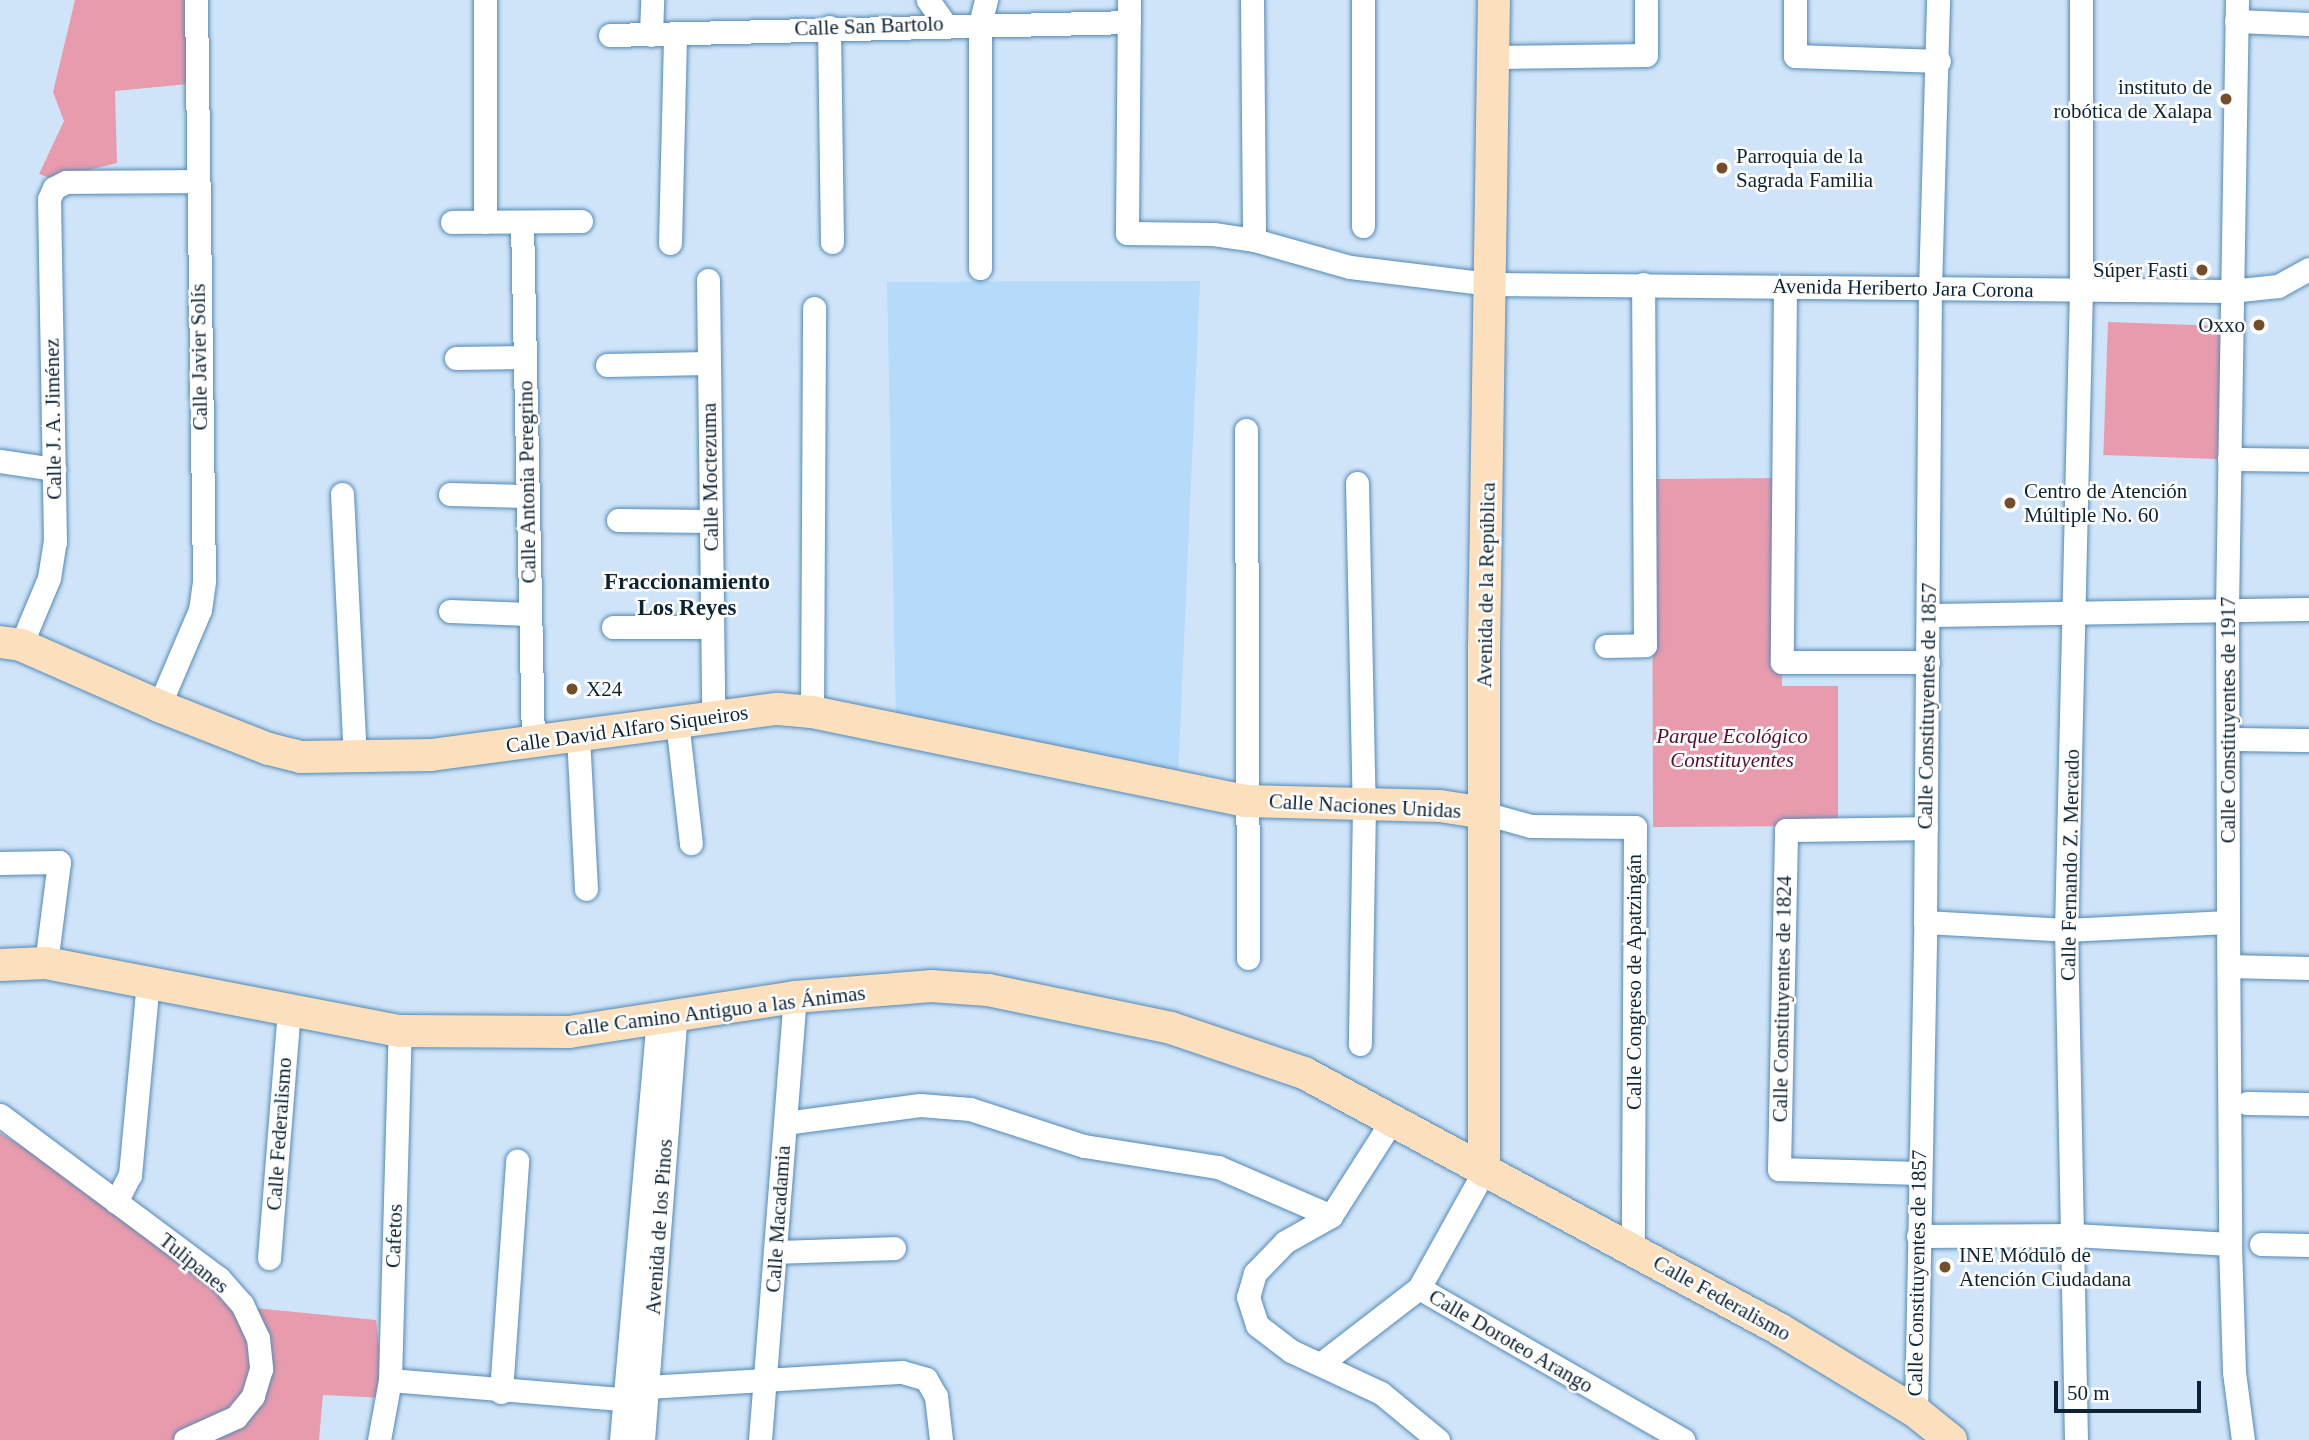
<!DOCTYPE html>
<html>
<head>
<meta charset="utf-8">
<style>
	body { margin:0 }
	#map { position:relative; width:2309px; height:1440px; overflow:hidden; background:#cfe4f8; font-family:"Times New Roman",serif }
	div>[style] { position:absolute }
	.built>* { inset:0; background:#b5dafa }
	.green>* { inset:0; background:#e79bad; transform-origin:0 0 }
	.roads { filter:drop-shadow(0 0 2px #5489b5) drop-shadow(0 0 2px #5489b5) }
	.street>* { height:23px; margin:-11.5px; padding:0 11.5px; transform-origin:11.5px; border-radius:11.5px; background:#fff }
	.secondary>* { height:32px; margin:-16px; padding:0 16px; transform-origin:16px; border-radius:16px; background:#fce0be }
	.dots>* { width:19px; height:19px; translate:-50% -50%; box-sizing:border-box; border:4px solid #fff; border-radius:50% }
	span { translate:-50% -50%; white-space:nowrap; text-align:center; line-height:1.15; -webkit-text-stroke:5px #fff; paint-order:stroke }
	.street-label { font-size:21px; color:#0c2334 }
	.poi-label { font-size:21px; color:#0c2334 }
	.right { translate:-100% -50%; text-align:right }
	.left { translate:0 -50%; text-align:left }
	.park-label { font-size:21px; color:#5a0d29; font-style:italic }
	.neighbourhood-label { font-size:23px; color:#0c2334; font-weight:700 }
	.scale { position:absolute; left:2054px; top:1381px; width:147px; height:32px; box-sizing:border-box; border:4px solid #0c2334; border-top:0; padding-left:9px; font-size:21px; line-height:24px; white-space:nowrap; color:#0c2334; -webkit-text-stroke:5px #fff; paint-order:stroke }
</style>
</head>
<body>
<div id="map">
	<div class="built">
		<i style="clip-path:polygon(1200px 281px,1178px 776px,896px 718px,887px 282px)"></i>
	</div>
	<div class="green">
		<i style="clip-path:polygon(75px 0,195px 0,188px 84px,115px 91px,117px 163px,53px 179px,39px 174px,64px 121px,53px 92px)"></i>
		<i style="left:2108px;top:322px;width:114px;height:133px;rotate:2deg"></i>
		<i style="clip-path:polygon(1781px 478px,1782px 686px,1838px 686px,1838px 826px,1653px 827px,1652px 479px)"></i>
		<i style="clip-path:polygon(0 1133px,105px 1197px,253px 1308px,376px 1320px,385px 1398px,323px 1395px,319px 1440px,0 1440px)"></i>
	</div>
	<div class="roads">
		<div class="street">
			<i style="left:485px;top:0;width:222px;rotate:90deg"></i>
			<i style="left:928px;top:0;width:28px;rotate:55deg"></i>
			<i style="left:1129px;top:0;width:233px;rotate:90.5deg"></i>
			<i style="left:1127px;top:233px;width:86px;rotate:0.7deg"></i>
			<i style="left:1213px;top:234px;width:41px;rotate:8.3deg"></i>
			<i style="left:1254px;top:240px;width:100px;rotate:15.7deg"></i>
			<i style="left:1350px;top:267px;width:142px;rotate:6.9deg"></i>
			<i style="left:1491px;top:284px;width:740px;rotate:0.54deg"></i>
			<i style="left:2231px;top:291px;width:47px;rotate:-6.1deg"></i>
			<i style="left:2278px;top:286px;width:35px;rotate:-29deg"></i>
			<i style="left:1252px;top:0;width:240px;rotate:89.5deg"></i>
			<i style="left:1363px;top:0;width:226px;rotate:90deg"></i>
			<i style="left:1795px;top:0;width:56px;rotate:90deg"></i>
			<i style="left:1795px;top:56px;width:144px;rotate:2deg"></i>
			<i style="left:2237px;top:0;width:611px;rotate:90.94deg"></i>
			<i style="left:2227px;top:611px;width:311px;rotate:89.8deg"></i>
			<i style="left:2228px;top:922px;width:322px;rotate:89.6deg"></i>
			<i style="left:2230px;top:1244px;width:128px;rotate:88.2deg"></i>
			<i style="left:2234px;top:1372px;width:69px;rotate:82.5deg"></i>
			<i style="left:2236px;top:21px;width:73px;rotate:2.4deg"></i>
			<i style="left:829px;top:27px;width:215px;rotate:89.2deg"></i>
			<i style="left:610px;top:35px;width:519px;rotate:-1.43deg"></i>
			<i style="left:651px;top:35px;width:35px;rotate:-88deg"></i>
			<i style="left:1494px;top:57px;width:152px;rotate:-0.8deg"></i>
			<i style="left:1646px;top:55px;width:55px;rotate:-90deg"></i>
			<i style="left:452px;top:222px;width:129px;rotate:-0.4deg"></i>
			<i style="left:522px;top:222px;width:520px;rotate:88.79deg"></i>
			<i style="left:670px;top:243px;width:210px;rotate:-88.6deg"></i>
			<i style="left:980px;top:268px;width:244px;rotate:-90deg"></i>
			<i style="left:980px;top:24px;width:25px;rotate:-76deg"></i>
			<i style="left:708px;top:280px;width:436px;rotate:89.3deg"></i>
			<i style="left:1785px;top:287px;width:375px;rotate:90.5deg"></i>
			<i style="left:1782px;top:662px;width:146px"></i>
			<i style="left:456px;top:358px;width:69px;rotate:-0.8deg"></i>
			<i style="left:607px;top:365px;width:101px;rotate:-1.1deg"></i>
			<i style="left:1246px;top:430px;width:528px;rotate:89.78deg"></i>
			<i style="left:2229px;top:459px;width:80px;rotate:0.7deg"></i>
			<i style="left:0;top:461px;width:55px;rotate:8.4deg"></i>
			<i style="left:1357px;top:483px;width:324px;rotate:88.8deg"></i>
			<i style="left:1364px;top:807px;width:237px;rotate:91deg"></i>
			<i style="left:342px;top:494px;width:265px;rotate:87.2deg"></i>
			<i style="left:450px;top:494px;width:75px;rotate:1.5deg"></i>
			<i style="left:618px;top:520px;width:92px;rotate:0.6deg"></i>
			<i style="left:450px;top:611px;width:79px;rotate:2.2deg"></i>
			<i style="left:1929px;top:615px;width:380px;rotate:-0.9deg"></i>
			<i style="left:613px;top:627px;width:98px"></i>
			<i style="left:21px;top:645px;width:73px;rotate:-67.3deg"></i>
			<i style="left:49px;top:578px;width:36px;rotate:-81deg"></i>
			<i style="left:55px;top:542px;width:343px;rotate:-91deg"></i>
			<i style="left:49px;top:199px;width:12px;rotate:-66deg"></i>
			<i style="left:54px;top:188px;width:13px;rotate:-27deg"></i>
			<i style="left:66px;top:182px;width:129px;rotate:-0.4deg"></i>
			<i style="left:1606px;top:646px;width:39px;rotate:-1deg"></i>
			<i style="left:1645px;top:645px;width:361px;rotate:-90.3deg"></i>
			<i style="left:159px;top:706px;width:104px;rotate:-66.9deg"></i>
			<i style="left:200px;top:610px;width:30px;rotate:-82deg"></i>
			<i style="left:204px;top:580px;width:580px;rotate:-90.79deg"></i>
			<i style="left:812px;top:712px;width:404px;rotate:-89.7deg"></i>
			<i style="left:677px;top:721px;width:123px;rotate:83.5deg"></i>
			<i style="left:578px;top:736px;width:153px;rotate:87deg"></i>
			<i style="left:2228px;top:739px;width:81px;rotate:0.7deg"></i>
			<i style="left:1484px;top:813px;width:49px;rotate:15.5deg"></i>
			<i style="left:1531px;top:826px;width:104px;rotate:0.6deg"></i>
			<i style="left:1635px;top:827px;width:421px;rotate:90.3deg"></i>
			<i style="left:0;top:863px;width:59px;rotate:-1deg"></i>
			<i style="left:59px;top:862px;width:102px;rotate:97.3deg"></i>
			<i style="left:1925px;top:922px;width:141px;rotate:3.2deg"></i>
			<i style="left:2066px;top:930px;width:162px;rotate:-2.8deg"></i>
			<i style="left:2229px;top:966px;width:80px;rotate:1.4deg"></i>
			<i style="left:2247px;top:1103px;width:62px;rotate:0.9deg"></i>
			<i style="left:0;top:1115px;width:273px;rotate:36.7deg"></i>
			<i style="left:219px;top:1278px;width:35px;rotate:49deg"></i>
			<i style="left:242px;top:1304px;width:38px;rotate:65deg"></i>
			<i style="left:258px;top:1338px;width:31px;rotate:84deg"></i>
			<i style="left:261px;top:1369px;width:28px;rotate:107deg"></i>
			<i style="left:253px;top:1396px;width:27px;rotate:129deg"></i>
			<i style="left:236px;top:1417px;width:56px;rotate:155.7deg"></i>
			<i style="left:1391px;top:1122px;width:112px;rotate:122.6deg"></i>
			<i style="left:1331px;top:1216px;width:53px;rotate:150.5deg"></i>
			<i style="left:1285px;top:1242px;width:43px;rotate:134.1deg"></i>
			<i style="left:1255px;top:1273px;width:25px;rotate:106deg"></i>
			<i style="left:1248px;top:1297px;width:29px;rotate:72deg"></i>
			<i style="left:1257px;top:1325px;width:43px;rotate:37.4deg"></i>
			<i style="left:1291px;top:1351px;width:99px;rotate:25deg"></i>
			<i style="left:1381px;top:1393px;width:74px;rotate:39.5deg"></i>
			<i style="left:785px;top:1123px;width:136px;rotate:-7.6deg"></i>
			<i style="left:920px;top:1105px;width:50px;rotate:4.6deg"></i>
			<i style="left:970px;top:1109px;width:120px;rotate:18deg"></i>
			<i style="left:1084px;top:1146px;width:136px;rotate:8.9deg"></i>
			<i style="left:1218px;top:1167px;width:123px;rotate:23.4deg"></i>
			<i style="left:1918px;top:1173px;width:139px;rotate:-178.4deg"></i>
			<i style="left:1779px;top:1169px;width:339px;rotate:-88.8deg"></i>
			<i style="left:1786px;top:830px;width:140px;rotate:-0.8deg"></i>
			<i style="left:116px;top:1202px;width:30px;rotate:-63deg"></i>
			<i style="left:130px;top:1175px;width:195px;rotate:-84.7deg"></i>
			<i style="left:1918px;top:1236px;width:156px;rotate:-0.4deg"></i>
			<i style="left:2074px;top:1235px;width:156px;rotate:3.3deg"></i>
			<i style="left:2261px;top:1244px;width:48px;rotate:1.2deg"></i>
			<i style="left:775px;top:1252px;width:119px;rotate:-1.9deg"></i>
			<i style="left:269px;top:1258px;width:248px;rotate:-85.4deg"></i>
			<i style="left:1419px;top:1288px;width:305px;rotate:29.9deg"></i>
			<i style="left:1323px;top:1362px;width:121px;rotate:-37.6deg"></i>
			<i style="left:1419px;top:1288px;width:134px;rotate:-60.9deg"></i>
			<i style="left:390px;top:1380px;width:234px;rotate:4.7deg"></i>
			<i style="left:647px;top:1387px;width:255px;rotate:-3.4deg"></i>
			<i style="left:902px;top:1372px;width:25px;rotate:16deg"></i>
			<i style="left:926px;top:1379px;width:20px;rotate:60deg"></i>
			<i style="left:936px;top:1396px;width:44px;rotate:83.5deg"></i>
			<i style="left:501px;top:1392px;width:232px;rotate:-86deg"></i>
			<i style="left:1916px;top:1412px;width:490px;rotate:-88.9deg"></i>
			<i style="left:1925px;top:922px;width:632px;rotate:-89.55deg"></i>
			<i style="left:1930px;top:290px;width:290px;rotate:-88.4deg"></i>
			<i style="left:379px;top:1440px;width:61px;rotate:-79.6deg"></i>
			<i style="left:390px;top:1380px;width:349px;rotate:-88.4deg"></i>
			<i style="left:621px;top:1440px;width:425px;rotate:-85deg"></i>
			<i style="left:643px;top:1440px;width:427px;rotate:-85.6deg"></i>
			<i style="left:760px;top:1440px;width:444px;rotate:-85.5deg"></i>
			<i style="left:2076px;top:1440px;width:510px;rotate:-91.12deg"></i>
			<i style="left:2066px;top:930px;width:640px;rotate:-88.66deg"></i>
			<i style="left:2081px;top:290px;width:290px;rotate:-90deg"></i>
		</div>
		<div class="secondary">
			<i style="left:0;top:642px;width:21px;rotate:8deg"></i>
			<i style="left:21px;top:645px;width:151px;rotate:23.8deg"></i>
			<i style="left:159px;top:706px;width:118px;rotate:21.4deg"></i>
			<i style="left:269px;top:749px;width:33px;rotate:14deg"></i>
			<i style="left:301px;top:757px;width:130px;rotate:-0.9deg"></i>
			<i style="left:431px;top:755px;width:350px;rotate:-7.6deg"></i>
			<i style="left:778px;top:709px;width:34px;rotate:5deg"></i>
			<i style="left:812px;top:712px;width:442px;rotate:11.6deg"></i>
			<i style="left:1245px;top:801px;width:195px;rotate:1.5deg"></i>
			<i style="left:1440px;top:806px;width:45px;rotate:9deg"></i>
			<i style="left:0;top:965px;width:46px;rotate:-2.5deg"></i>
			<i style="left:46px;top:963px;width:360px;rotate:10.9deg"></i>
			<i style="left:400px;top:1031px;width:169px;rotate:0.3deg"></i>
			<i style="left:569px;top:1032px;width:229px;rotate:-8.8deg"></i>
			<i style="left:795px;top:997px;width:136px;rotate:-4.6deg"></i>
			<i style="left:931px;top:986px;width:57px;rotate:4deg"></i>
			<i style="left:988px;top:990px;width:187px;rotate:11.7deg"></i>
			<i style="left:1171px;top:1028px;width:140px;rotate:18.7deg"></i>
			<i style="left:1304px;top:1073px;width:540px;rotate:28.32deg"></i>
			<i style="left:1779px;top:1329px;width:160px;rotate:31.2deg"></i>
			<i style="left:1916px;top:1412px;width:45px;rotate:38.7deg"></i>
			<i style="left:1484px;top:1171px;width:523px;rotate:-90deg"></i>
			<i style="left:1484px;top:648px;width:648px;rotate:-89.12deg"></i>
		</div>
	</div>
	<div class="dots">
		<i style="left:2226px;top:99px;background:#734e29"></i>
		<i style="left:1722px;top:168px;background:#734e29"></i>
		<i style="left:2202px;top:270px;background:#734e29"></i>
		<i style="left:2259px;top:325px;background:#734e29"></i>
		<i style="left:2010px;top:503px;background:#734e29"></i>
		<i style="left:572px;top:689px;background:#734e29"></i>
		<i style="left:1945px;top:1267px;background:#734e29"></i>
	</div>
	<div class="street-label">
		<span style="left:869px;top:26px;rotate:-2deg">Calle San Bartolo</span>
		<span style="left:1903px;top:288px;rotate:1deg">Avenida Heriberto Jara Corona</span>
		<span style="left:199px;top:357px;rotate:-91deg">Calle Javier Solís</span>
		<span style="left:53px;top:419px;rotate:-91deg">Calle J. A. Jiménez</span>
		<span style="left:710px;top:477px;rotate:-91deg">Calle Moctezuma</span>
		<span style="left:527px;top:482px;rotate:-91deg">Calle Antonia Peregrino</span>
		<span style="left:1486px;top:585px;rotate:-89deg">Avenida de la República</span>
		<span style="left:1927px;top:706px;rotate:-89deg">Calle Constituyentes de 1857</span>
		<span style="left:2228px;top:720px;rotate:-90deg">Calle Constituyentes de 1917</span>
		<span style="left:627px;top:729px;rotate:-8deg">Calle David Alfaro Siqueiros</span>
		<span style="left:1365px;top:806px;rotate:3deg">Calle Naciones Unidas</span>
		<span style="left:2070px;top:865px;rotate:-89deg">Calle Fernando Z. Mercado</span>
		<span style="left:1634px;top:982px;rotate:-90deg">Calle Congreso de Apatzingán</span>
		<span style="left:1782px;top:999px;rotate:-89deg">Calle Constituyentes de 1824</span>
		<span style="left:715px;top:1011px;rotate:-7deg">Calle Camino Antiguo a las Ánimas</span>
		<span style="left:279px;top:1134px;rotate:-86deg">Calle Federalismo</span>
		<span style="left:778px;top:1219px;rotate:-86deg">Calle Macadamia</span>
		<span style="left:659px;top:1227px;rotate:-86deg">Avenida de los Pinos</span>
		<span style="left:394px;top:1236px;rotate:-88deg">Cafetos</span>
		<span style="left:194px;top:1263px;rotate:39deg">Tulipanes</span>
		<span style="left:1917px;top:1273px;rotate:-89deg">Calle Constituyentes de 1857</span>
		<span style="left:1722px;top:1298px;rotate:29deg">Calle Federalismo</span>
		<span style="left:1511px;top:1341px;rotate:30deg">Calle Doroteo Arango</span>
	</div>
	<div class="poi-label">
		<span class="right" style="left:2212px;top:99px">instituto de<br>robótica de Xalapa</span>
		<span class="left" style="left:1736px;top:168px">Parroquia de la<br>Sagrada Familia</span>
		<span class="right" style="left:2188px;top:270px">Súper Fasti</span>
		<span class="right" style="left:2245px;top:325px">Oxxo</span>
		<span class="left" style="left:2024px;top:503px">Centro de Atención<br>Múltiple No. 60</span>
		<span class="left" style="left:586px;top:689px">X24</span>
		<span class="left" style="left:1959px;top:1267px">INE Módulo de<br>Atención Ciudadana</span>
	</div>
	<div class="park-label">
		<span style="left:1732px;top:748px">Parque Ecológico<br>Constituyentes</span>
	</div>
	<div class="neighbourhood-label">
		<span style="left:687px;top:595px">Fraccionamiento<br>Los Reyes</span>
	</div>
	<div class="scale">50 m</div>
</div>
</body>
</html>
